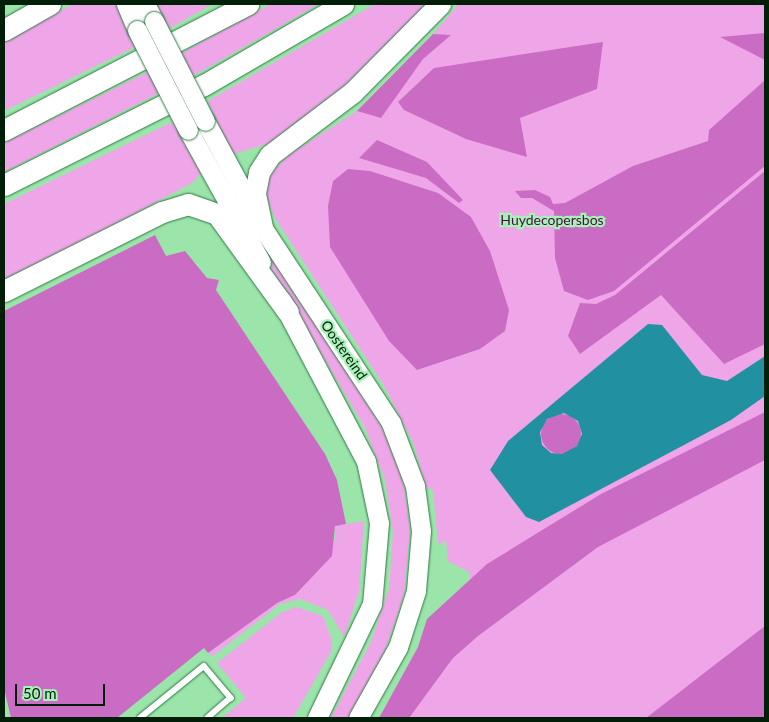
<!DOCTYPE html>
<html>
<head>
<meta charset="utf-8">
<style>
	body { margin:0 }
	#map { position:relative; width:769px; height:722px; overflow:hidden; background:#9be5ab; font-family:Lato,sans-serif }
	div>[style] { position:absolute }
	.green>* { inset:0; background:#efa6e8 }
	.forest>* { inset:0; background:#cb6cc4 }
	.round { border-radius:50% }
	.water>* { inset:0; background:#2191a2 }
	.roads { filter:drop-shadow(0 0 1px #307844) drop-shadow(0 0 1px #307844) }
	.lane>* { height:5.5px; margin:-2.75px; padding:0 2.75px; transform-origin:2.75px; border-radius:2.75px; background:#fff }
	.primary>* { height:19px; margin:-9.5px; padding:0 9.5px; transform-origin:9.5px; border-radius:9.5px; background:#fff }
	.highway>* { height:21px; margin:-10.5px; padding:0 10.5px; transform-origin:10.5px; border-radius:10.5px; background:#fff }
	.bridges { filter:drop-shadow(0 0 1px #307844) drop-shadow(0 0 1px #307844) }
	.primary-bridge>* { height:19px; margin:-9.5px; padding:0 9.5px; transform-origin:9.5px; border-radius:9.5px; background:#fff }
	span { translate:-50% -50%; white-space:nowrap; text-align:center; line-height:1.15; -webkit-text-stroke:4.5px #a8f2b7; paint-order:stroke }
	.park-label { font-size:14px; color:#470a44 }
	.street-label { font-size:14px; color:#011e09 }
	.frame { position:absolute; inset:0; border:5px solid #011e09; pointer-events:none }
	.scale { position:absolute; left:15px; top:684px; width:90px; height:22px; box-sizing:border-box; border:2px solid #011e09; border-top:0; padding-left:6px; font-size:15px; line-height:18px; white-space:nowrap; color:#011e09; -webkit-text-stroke:4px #a8f2b7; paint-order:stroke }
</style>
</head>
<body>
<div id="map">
	<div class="green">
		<i style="clip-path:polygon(73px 4px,117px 4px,135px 47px,4px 111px,4px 41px)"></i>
		<i style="clip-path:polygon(153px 4px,213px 4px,170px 28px)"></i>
		<i style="clip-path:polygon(271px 4px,319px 4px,200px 72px,4px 172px,4px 143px,142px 75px)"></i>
		<i style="clip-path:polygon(375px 4px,434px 4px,374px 67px,273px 142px,231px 155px,208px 101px)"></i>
		<i style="clip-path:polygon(459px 4px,765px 4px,765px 718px,384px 718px,471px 585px,469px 572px,448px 561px,446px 541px,438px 544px,433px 490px,426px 487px,413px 442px,383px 384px,275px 218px,266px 194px,270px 175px,286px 157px,357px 111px,409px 62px)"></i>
		<i style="clip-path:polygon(172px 122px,202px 172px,192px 183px,4px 283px,4px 204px)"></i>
		<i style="clip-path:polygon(226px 173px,268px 250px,380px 424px,403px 479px,410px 530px,404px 595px,385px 650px,349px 718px,331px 718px,371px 642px,389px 589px,393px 532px,385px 480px,365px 428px,263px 254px)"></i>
		<i style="clip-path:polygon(364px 521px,359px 592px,344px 637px,328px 610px,300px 599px,280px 604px,213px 656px,208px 653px,276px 603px,295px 595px,335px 540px,335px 526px)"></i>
		<i style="clip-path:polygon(297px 607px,323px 616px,332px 640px,331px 652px,293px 718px,222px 718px,246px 698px,217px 663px,282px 612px)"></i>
	</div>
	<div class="forest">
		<i style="clip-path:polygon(765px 33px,765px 60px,720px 37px)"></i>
		<i style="clip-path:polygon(433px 34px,451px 35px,423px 59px,381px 118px,357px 111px)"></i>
		<i style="clip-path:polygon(603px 42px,597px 89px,520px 118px,527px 157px,466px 139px,404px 110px,398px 102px,434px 68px)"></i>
		<i style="clip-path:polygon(765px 80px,765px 166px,614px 291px,588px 300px,564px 291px,555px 258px,554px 211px,532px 198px,521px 198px,515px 191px,535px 190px,550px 197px,553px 204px,565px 203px,633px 166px,708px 141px,709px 130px)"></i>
		<i style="clip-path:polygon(377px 140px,427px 162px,463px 200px,459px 203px,426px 178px,359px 158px)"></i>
		<i style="clip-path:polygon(348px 169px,370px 171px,438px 193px,471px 217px,490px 251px,509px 310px,505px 331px,480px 349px,417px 370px,389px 341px,330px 247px,328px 206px,333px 181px)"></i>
		<i style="clip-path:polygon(765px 171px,765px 344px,724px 364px,661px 295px,580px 354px,568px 336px,580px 303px,596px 304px,615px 295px)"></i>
		<i style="clip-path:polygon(155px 235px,166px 256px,185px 251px,207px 278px,219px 280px,216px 290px,325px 454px,337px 480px,346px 524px,335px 526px,332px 556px,295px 595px,277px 603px,208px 653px,204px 648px,117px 718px,11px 718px,4px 688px,4px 311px)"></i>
		<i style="clip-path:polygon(765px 412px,765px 460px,598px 547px,478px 636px,453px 658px,409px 718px,379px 718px,418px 647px,427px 619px,487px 564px,601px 494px)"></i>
		<i class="round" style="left:541px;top:414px;width:40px;height:40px"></i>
		<i style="clip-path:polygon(765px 626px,765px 718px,646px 718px)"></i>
	</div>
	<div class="water">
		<i style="clip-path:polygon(evenodd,648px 324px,662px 325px,702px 375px,727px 381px,765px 356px,765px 396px,731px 420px,539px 522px,526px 517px,490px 470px,508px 441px,648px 324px,564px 413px,578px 421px,582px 434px,577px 446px,562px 454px,551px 453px,542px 445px,540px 432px,547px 419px,564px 413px)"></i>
	</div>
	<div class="roads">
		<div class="lane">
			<i style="left:140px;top:718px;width:82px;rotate:-39.1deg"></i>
			<i style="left:204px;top:666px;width:42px;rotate:49.8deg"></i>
			<i style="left:231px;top:698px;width:30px;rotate:139deg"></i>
		</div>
		<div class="primary">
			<i style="left:126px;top:4px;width:28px;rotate:67deg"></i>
			<i style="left:145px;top:4px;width:19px;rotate:62deg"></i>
			<i style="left:205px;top:121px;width:120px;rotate:61.7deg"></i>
			<i style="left:262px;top:227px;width:235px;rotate:56.6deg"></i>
			<i style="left:391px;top:423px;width:67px;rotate:69.1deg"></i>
			<i style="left:415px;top:486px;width:45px;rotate:82.4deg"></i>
			<i style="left:421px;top:531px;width:60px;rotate:94.8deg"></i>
			<i style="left:416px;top:591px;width:59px;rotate:107.8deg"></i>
			<i style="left:398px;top:647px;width:81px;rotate:119.4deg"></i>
			<i style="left:188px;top:130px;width:151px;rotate:61.1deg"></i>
			<i style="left:281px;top:300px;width:182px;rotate:62.2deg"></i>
			<i style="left:366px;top:461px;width:63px;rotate:78.2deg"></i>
			<i style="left:379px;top:523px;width:81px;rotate:94.9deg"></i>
			<i style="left:372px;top:604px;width:127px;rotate:115.8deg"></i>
		</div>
		<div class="highway">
			<i style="left:4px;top:30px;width:53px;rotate:-29.5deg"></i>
			<i style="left:4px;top:130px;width:275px;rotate:-27.3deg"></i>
			<i style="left:4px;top:185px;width:224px;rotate:-26.6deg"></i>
			<i style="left:204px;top:85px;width:161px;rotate:-30.2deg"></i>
			<i style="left:262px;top:227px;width:35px;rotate:-102deg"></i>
			<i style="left:255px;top:193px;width:21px;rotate:-79deg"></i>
			<i style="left:259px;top:172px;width:20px;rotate:-57deg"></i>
			<i style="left:270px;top:155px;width:104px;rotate:-37.2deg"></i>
			<i style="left:353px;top:92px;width:124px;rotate:-45.3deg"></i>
			<i style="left:4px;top:291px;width:177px;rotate:-26.6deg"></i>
			<i style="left:162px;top:212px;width:27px;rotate:-17deg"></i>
			<i style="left:188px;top:204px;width:31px;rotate:19deg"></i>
			<i style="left:217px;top:214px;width:121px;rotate:54.1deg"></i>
		</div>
	</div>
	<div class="bridges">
		<div class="primary-bridge">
			<i style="left:154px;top:21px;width:112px;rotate:63deg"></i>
			<i style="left:137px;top:30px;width:112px;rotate:63deg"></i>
		</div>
	</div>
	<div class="park-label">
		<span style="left:552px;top:220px">Huydecopersbos</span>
	</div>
	<div class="street-label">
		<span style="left:344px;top:350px;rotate:55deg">Oostereind</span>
	</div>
	<div class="frame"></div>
	<div class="scale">50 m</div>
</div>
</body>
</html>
